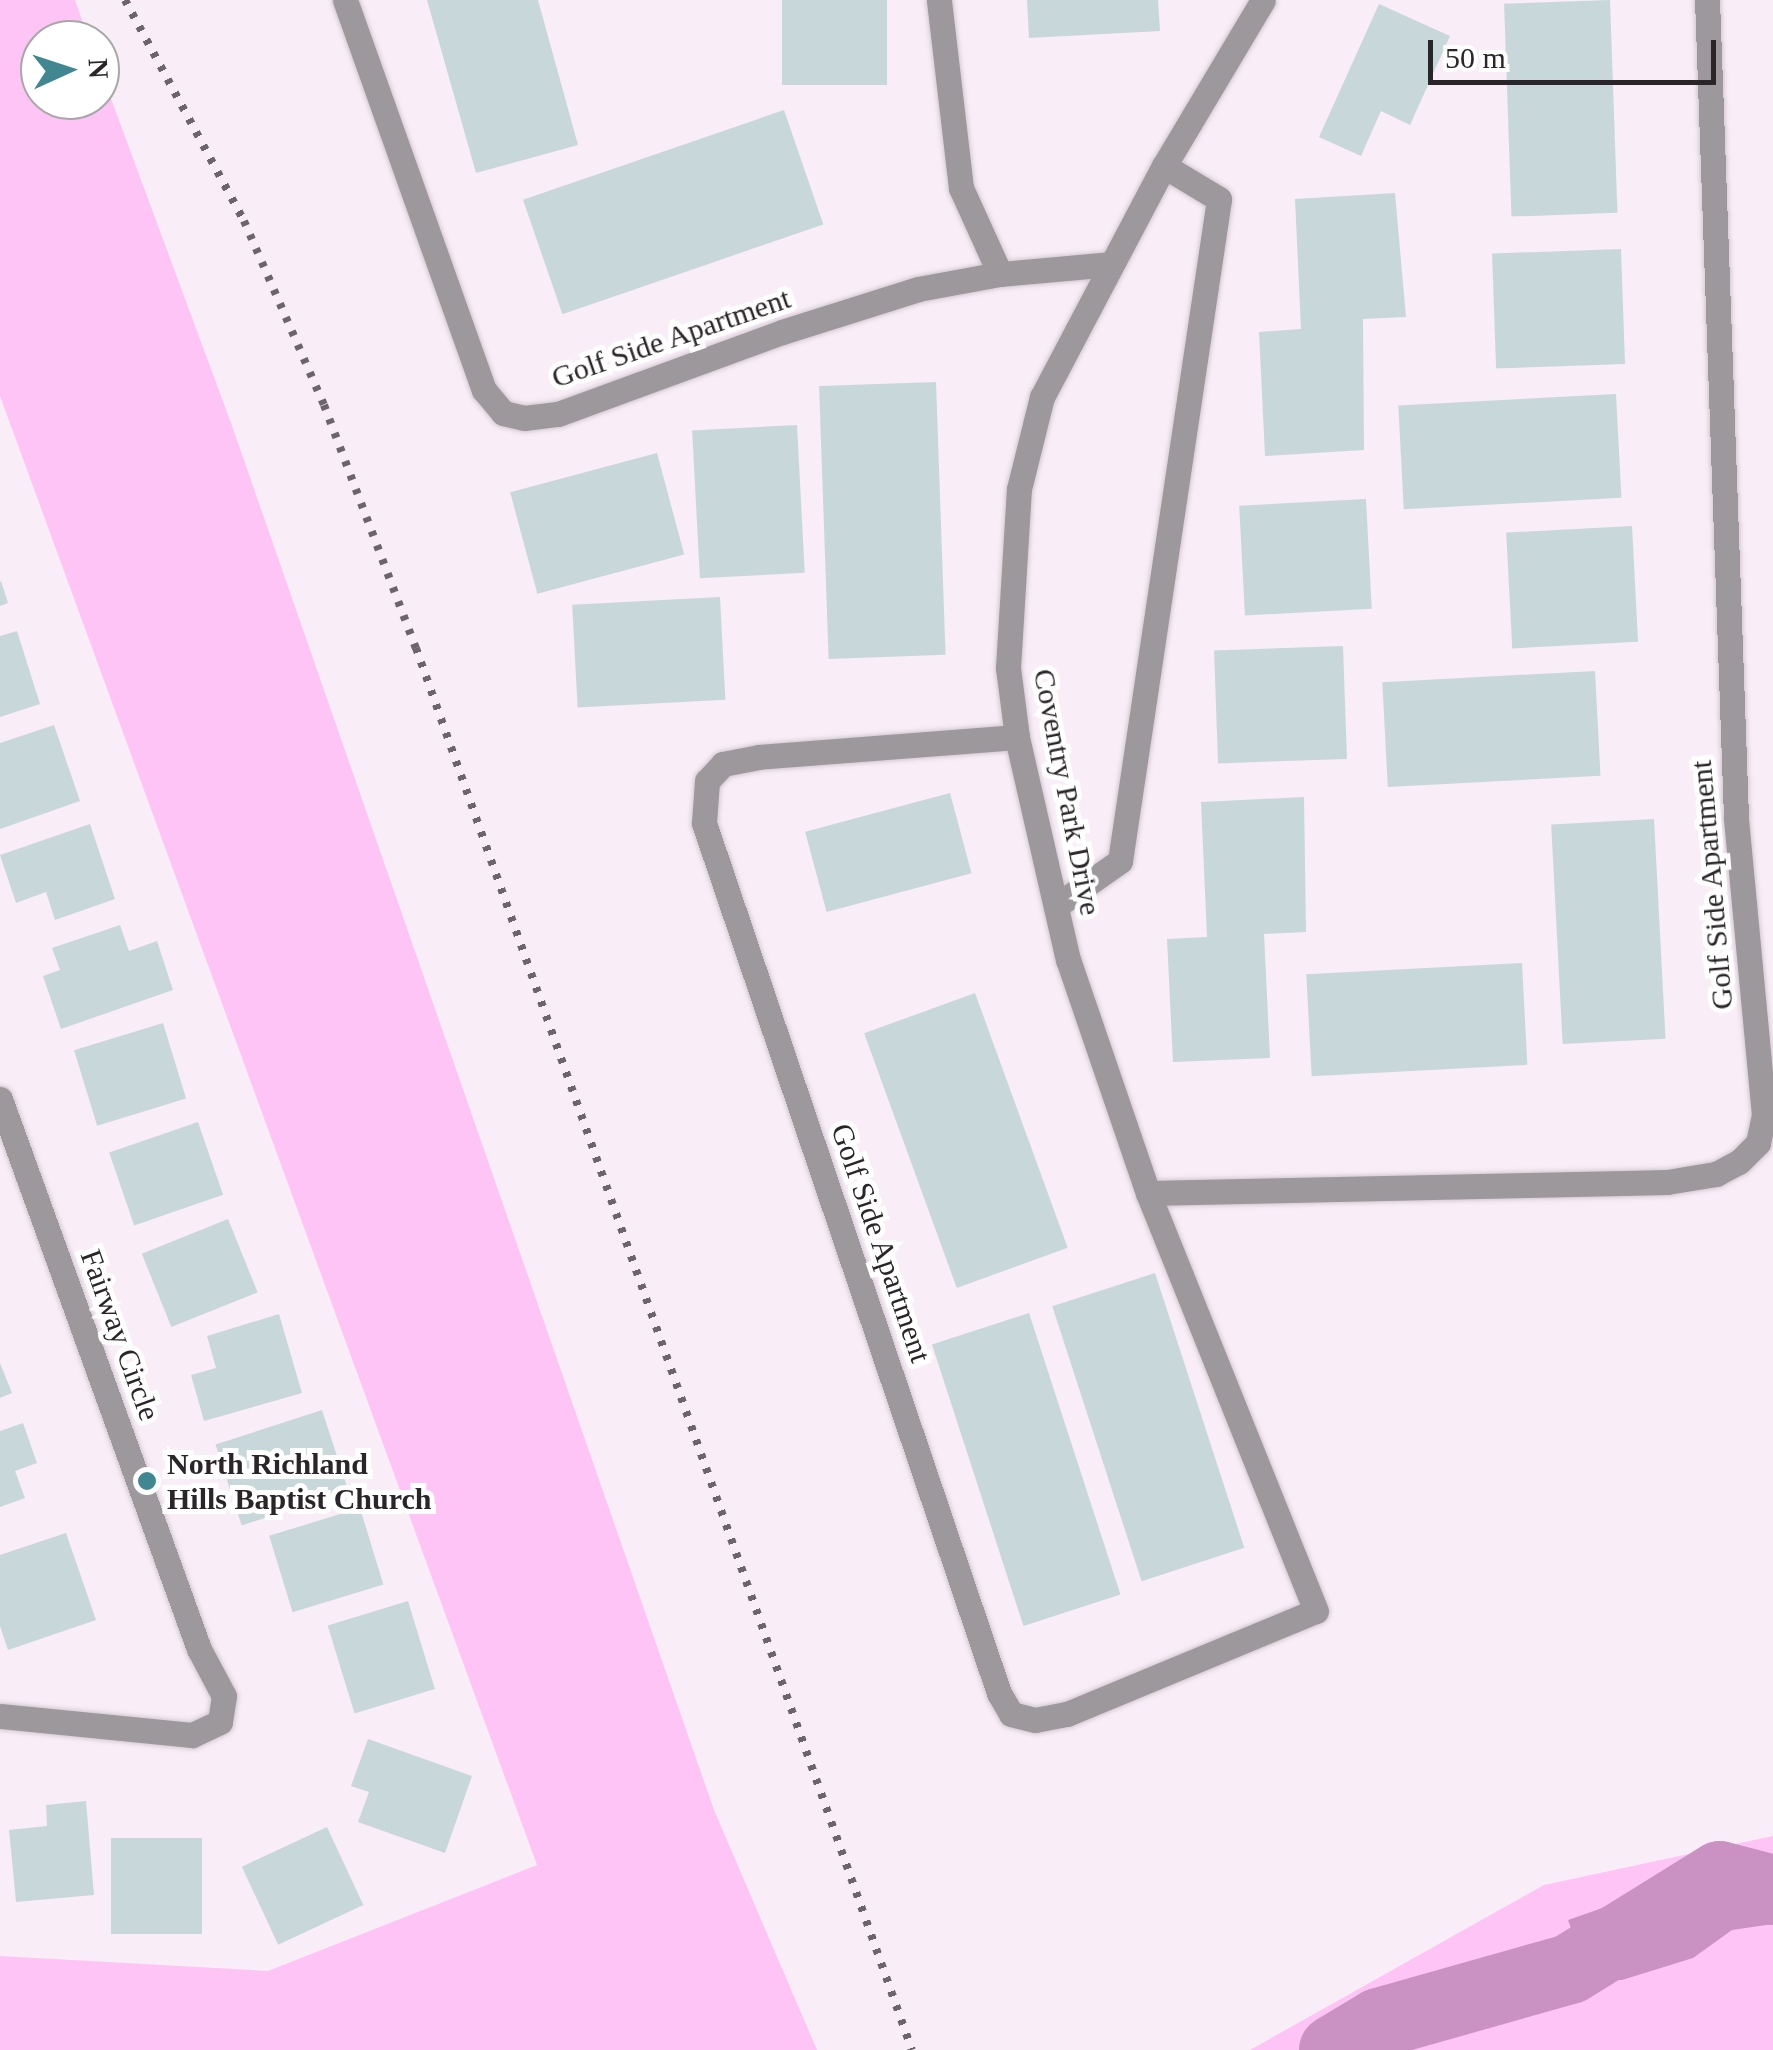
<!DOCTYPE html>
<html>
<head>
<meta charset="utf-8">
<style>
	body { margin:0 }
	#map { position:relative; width:1773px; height:2050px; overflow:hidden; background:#f9edf7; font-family:Georgia,serif }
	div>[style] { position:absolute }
	.green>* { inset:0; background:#fec4f5 }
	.water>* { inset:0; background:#ca92c2 }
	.river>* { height:70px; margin:-35px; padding:0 35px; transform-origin:35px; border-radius:35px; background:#ca92c2 }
	.building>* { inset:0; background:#c8d8da; transform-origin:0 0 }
	.roads { filter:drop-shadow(0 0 2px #d4c9d2) drop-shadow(0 0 2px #d4c9d2) }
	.minor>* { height:25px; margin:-12.5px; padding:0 12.5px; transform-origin:12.5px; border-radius:12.5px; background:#9d989c }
	.rail>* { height:8px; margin-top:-4px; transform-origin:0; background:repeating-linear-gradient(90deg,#6b646a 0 5px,transparent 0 15px) }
	.dots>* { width:28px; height:28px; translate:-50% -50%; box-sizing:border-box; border:5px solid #fff; border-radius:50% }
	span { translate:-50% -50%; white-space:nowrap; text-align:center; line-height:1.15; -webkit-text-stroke:10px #fff; paint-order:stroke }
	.street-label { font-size:30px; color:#292528 }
	.poi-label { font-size:30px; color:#292528; font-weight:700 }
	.left { translate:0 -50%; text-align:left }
	.north { position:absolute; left:20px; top:20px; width:100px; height:100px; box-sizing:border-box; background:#fff; border:2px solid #a9a8a9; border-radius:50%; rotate:87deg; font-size:28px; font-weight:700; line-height:40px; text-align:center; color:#292528 }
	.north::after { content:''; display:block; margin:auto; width:35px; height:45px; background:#418791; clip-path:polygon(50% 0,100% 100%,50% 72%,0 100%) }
	.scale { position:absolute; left:1428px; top:40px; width:288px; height:45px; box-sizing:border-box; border:5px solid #292528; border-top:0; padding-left:12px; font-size:30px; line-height:35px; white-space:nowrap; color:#292528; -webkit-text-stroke:8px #fff; paint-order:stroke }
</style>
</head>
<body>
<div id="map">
	<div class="green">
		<i style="clip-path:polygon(0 0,75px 0,89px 40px,40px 40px,40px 100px,100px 100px,100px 69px,231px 423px,714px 1810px,817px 2050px,0 2050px,0 1956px,268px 1971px,537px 1865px,0 396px)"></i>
		<i style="clip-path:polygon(1773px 1836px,1773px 2050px,1250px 2050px,1544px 1885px)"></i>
	</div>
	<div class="water">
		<i style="clip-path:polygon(1751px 1856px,1773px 1860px,1773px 1924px,1732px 1930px,1693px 1958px,1622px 1980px,1590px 1979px,1568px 1920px)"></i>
	</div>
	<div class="river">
		<i style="left:1334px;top:2050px;width:52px;rotate:-31deg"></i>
		<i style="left:1379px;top:2023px;width:198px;rotate:-15.8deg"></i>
		<i style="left:1570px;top:1969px;width:176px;rotate:-31.8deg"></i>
		<i style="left:1720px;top:1876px;width:55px;rotate:14.8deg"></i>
	</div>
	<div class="building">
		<i style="clip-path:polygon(427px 0,538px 0,578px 145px,476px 173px)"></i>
		<i style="left:782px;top:0;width:105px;height:85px"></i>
		<i style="clip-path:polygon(1027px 0,1158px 0,1160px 31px,1029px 38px)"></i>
		<i style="left:1610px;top:0;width:213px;height:106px;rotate:88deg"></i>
		<i style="clip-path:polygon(1379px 4px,1450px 36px,1410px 125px,1381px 111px,1361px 156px,1319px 137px)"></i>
		<i style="left:784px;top:110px;width:121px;height:276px;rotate:71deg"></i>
		<i style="clip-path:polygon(1395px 193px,1406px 317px,1363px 319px,1364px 450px,1265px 456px,1259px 332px,1301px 329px,1295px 199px)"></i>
		<i style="left:1621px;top:249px;width:115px;height:129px;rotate:88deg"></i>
		<i style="left:936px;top:382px;width:273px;height:117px;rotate:88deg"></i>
		<i style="left:1616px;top:394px;width:104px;height:218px;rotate:87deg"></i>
		<i style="left:797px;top:425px;width:148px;height:105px;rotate:87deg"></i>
		<i style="left:657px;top:453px;width:105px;height:152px;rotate:75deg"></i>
		<i style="left:1366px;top:499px;width:110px;height:127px;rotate:87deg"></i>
		<i style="left:1632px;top:526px;width:116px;height:126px;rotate:87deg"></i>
		<i style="clip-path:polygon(1px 581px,8px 603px,0 606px,0 582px)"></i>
		<i style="left:720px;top:597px;width:103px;height:148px;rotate:87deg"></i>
		<i style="clip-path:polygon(17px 631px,40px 704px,0 717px,0 636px)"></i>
		<i style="left:1343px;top:646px;width:113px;height:129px;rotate:88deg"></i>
		<i style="left:1595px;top:671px;width:105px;height:213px;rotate:87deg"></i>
		<i style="clip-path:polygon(54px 725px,80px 801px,0 829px,0 743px)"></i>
		<i style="left:950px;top:793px;width:83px;height:150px;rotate:75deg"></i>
		<i style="clip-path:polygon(1304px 797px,1306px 932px,1264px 934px,1270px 1058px,1173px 1062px,1167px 939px,1207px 937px,1201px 802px)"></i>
		<i style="left:1654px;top:819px;width:220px;height:103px;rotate:87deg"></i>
		<i style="clip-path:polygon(90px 824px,115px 899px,55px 920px,46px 892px,16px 903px,0 855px)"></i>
		<i style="clip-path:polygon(120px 925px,129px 951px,157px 941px,173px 990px,61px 1029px,43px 976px,60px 970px,52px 948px)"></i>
		<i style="left:1522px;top:963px;width:102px;height:216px;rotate:87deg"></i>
		<i style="left:975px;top:993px;width:271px;height:118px;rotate:70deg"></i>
		<i style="left:163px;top:1023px;width:79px;height:93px;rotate:73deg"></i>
		<i style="left:198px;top:1122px;width:77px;height:94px;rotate:71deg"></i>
		<i style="left:228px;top:1219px;width:79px;height:93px;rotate:68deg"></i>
		<i style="left:1155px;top:1273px;width:289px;height:108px;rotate:72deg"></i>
		<i style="left:1029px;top:1313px;width:296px;height:102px;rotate:72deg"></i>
		<i style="clip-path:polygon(279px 1314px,302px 1393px,204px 1421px,191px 1375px,216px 1368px,207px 1336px)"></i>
		<i style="clip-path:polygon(0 1363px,12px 1393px,0 1398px)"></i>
		<i style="left:322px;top:1410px;width:85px;height:112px;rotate:72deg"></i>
		<i style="clip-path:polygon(23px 1423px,37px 1463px,15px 1471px,25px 1498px,0 1507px,0 1431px)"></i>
		<i style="left:360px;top:1508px;width:80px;height:95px;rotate:73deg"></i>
		<i style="clip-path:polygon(66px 1533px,96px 1620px,8px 1650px,0 1626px,0 1555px)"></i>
		<i style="left:408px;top:1601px;width:92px;height:84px;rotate:73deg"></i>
		<i style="clip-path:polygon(368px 1739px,472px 1776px,445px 1853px,358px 1822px,369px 1792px,351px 1786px)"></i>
		<i style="clip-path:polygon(86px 1801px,94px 1895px,16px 1902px,9px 1830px,47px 1826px,46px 1805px)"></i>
		<i style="left:327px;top:1827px;width:86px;height:94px;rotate:65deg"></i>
		<i style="left:111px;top:1838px;width:91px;height:96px"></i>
	</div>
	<div class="roads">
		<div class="minor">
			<i style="left:345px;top:0;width:414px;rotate:70.4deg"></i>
			<i style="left:484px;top:390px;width:30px;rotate:50deg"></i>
			<i style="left:503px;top:413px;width:22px;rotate:13deg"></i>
			<i style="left:524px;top:418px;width:34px;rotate:-7deg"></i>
			<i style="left:558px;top:414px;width:239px;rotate:-20.1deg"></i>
			<i style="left:782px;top:332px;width:143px;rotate:-17.5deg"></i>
			<i style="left:918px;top:289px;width:83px;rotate:-10.4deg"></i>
			<i style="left:1000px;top:274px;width:94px;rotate:-114.4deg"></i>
			<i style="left:961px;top:188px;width:189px;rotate:-96.7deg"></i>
			<i style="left:1000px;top:274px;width:111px;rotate:-5.1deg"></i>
			<i style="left:1017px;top:737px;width:259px;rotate:175.6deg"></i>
			<i style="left:759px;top:757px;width:37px;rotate:169deg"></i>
			<i style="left:723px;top:764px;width:23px;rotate:133deg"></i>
			<i style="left:707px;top:781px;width:42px;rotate:94.1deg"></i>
			<i style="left:704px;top:823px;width:919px;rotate:71.27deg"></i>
			<i style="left:999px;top:1693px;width:24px;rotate:60deg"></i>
			<i style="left:1011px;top:1714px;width:25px;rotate:14deg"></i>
			<i style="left:1035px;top:1720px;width:33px;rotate:-11deg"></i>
			<i style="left:1067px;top:1714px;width:269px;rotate:-22.5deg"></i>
			<i style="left:1316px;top:1611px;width:450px;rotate:-111.9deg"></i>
			<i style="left:1148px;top:1193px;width:246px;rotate:-108.9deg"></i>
			<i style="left:1068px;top:960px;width:229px;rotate:-102.9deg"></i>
			<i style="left:1017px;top:737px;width:70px;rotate:-97.4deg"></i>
			<i style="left:1008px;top:668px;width:179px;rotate:-86.5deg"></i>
			<i style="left:1019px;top:489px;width:95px;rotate:-76deg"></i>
			<i style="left:1042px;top:397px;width:261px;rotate:-62.2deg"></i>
			<i style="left:1164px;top:166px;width:193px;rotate:-59.2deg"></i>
			<i style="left:1056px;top:906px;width:78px;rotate:-35.1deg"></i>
			<i style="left:1120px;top:861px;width:669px;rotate:-81.49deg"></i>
			<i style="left:1219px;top:199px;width:64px;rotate:-149deg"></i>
			<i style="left:0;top:1099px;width:585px;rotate:70.11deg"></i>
			<i style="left:199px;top:1649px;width:53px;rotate:62deg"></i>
			<i style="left:224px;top:1696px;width:26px;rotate:99deg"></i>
			<i style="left:220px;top:1722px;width:31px;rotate:155deg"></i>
			<i style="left:192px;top:1735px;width:193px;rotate:-174.3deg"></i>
			<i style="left:1148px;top:1193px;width:519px;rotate:-1.21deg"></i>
			<i style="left:1667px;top:1182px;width:50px;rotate:-9.3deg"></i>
			<i style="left:1716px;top:1174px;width:26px;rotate:-28deg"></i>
			<i style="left:1739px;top:1162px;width:27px;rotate:-45deg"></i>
			<i style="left:1758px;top:1143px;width:29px;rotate:-78deg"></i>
			<i style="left:1764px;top:1115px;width:299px;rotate:-95.4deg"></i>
			<i style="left:1736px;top:817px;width:818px;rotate:-92.03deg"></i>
		</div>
	</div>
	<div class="rail">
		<i style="left:125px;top:0;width:251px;rotate:61.7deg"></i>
		<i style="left:244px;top:221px;width:201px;rotate:66.5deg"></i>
		<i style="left:324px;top:405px;width:260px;rotate:69.3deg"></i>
		<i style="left:416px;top:648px;width:1487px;rotate:70.52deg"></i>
	</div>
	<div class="dots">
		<i style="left:147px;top:1481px;background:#418791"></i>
	</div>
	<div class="street-label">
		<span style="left:671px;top:338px;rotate:-19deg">Golf Side Apartment</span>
		<span style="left:1067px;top:792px;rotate:79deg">Coventry Park Drive</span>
		<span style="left:1712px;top:885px;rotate:-95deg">Golf Side Apartment</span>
		<span style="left:881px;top:1243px;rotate:71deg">Golf Side Apartment</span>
		<span style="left:120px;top:1335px;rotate:70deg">Fairway Circle</span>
	</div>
	<div class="poi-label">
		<span class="left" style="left:167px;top:1481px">North Richland<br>Hills Baptist Church</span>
	</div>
	<div class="north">N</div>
	<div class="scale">50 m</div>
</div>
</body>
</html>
